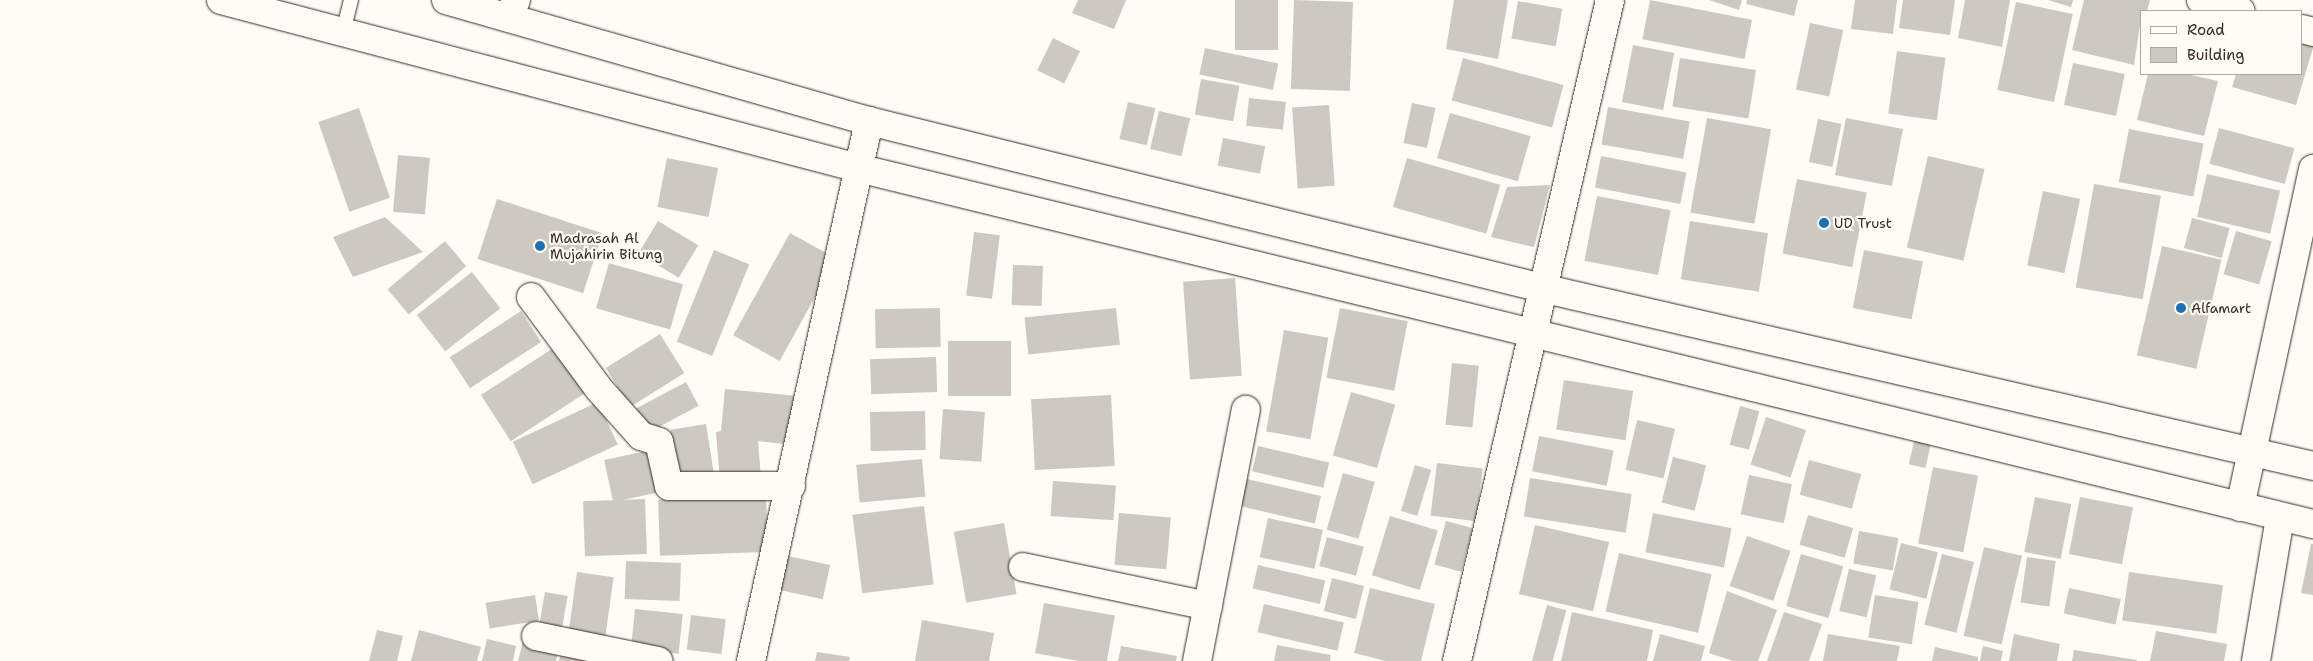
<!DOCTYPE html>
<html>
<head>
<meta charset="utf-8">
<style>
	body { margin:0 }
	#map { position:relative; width:2313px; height:661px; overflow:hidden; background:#fdfcf7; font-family:"Shantell Sans",sans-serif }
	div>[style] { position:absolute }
	.building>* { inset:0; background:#cdc8c2; transform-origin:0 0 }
	.roads { filter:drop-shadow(0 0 1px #3b2a1e) drop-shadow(0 0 1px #3b2a1e) }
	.service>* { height:14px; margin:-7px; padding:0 7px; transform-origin:7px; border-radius:7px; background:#fdfcf7 }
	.minor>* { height:28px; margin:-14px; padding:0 14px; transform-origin:14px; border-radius:14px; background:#fdfcf7 }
	.tertiary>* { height:28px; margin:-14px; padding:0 14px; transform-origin:14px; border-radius:14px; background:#fdfcf7 }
	.dots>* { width:14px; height:14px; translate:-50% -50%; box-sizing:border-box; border:2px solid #fdfcf7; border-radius:50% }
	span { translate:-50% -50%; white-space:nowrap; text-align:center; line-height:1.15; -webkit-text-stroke:4.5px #fdfcf7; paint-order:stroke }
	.poi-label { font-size:14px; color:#3b2a1e }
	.left { translate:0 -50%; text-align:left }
	.legend { position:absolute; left:2140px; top:10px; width:162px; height:65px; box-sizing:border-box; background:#fdfcf7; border:1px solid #afa8a0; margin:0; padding:6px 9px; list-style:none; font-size:15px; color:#3b2a1e }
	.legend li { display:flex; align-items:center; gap:10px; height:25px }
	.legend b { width:25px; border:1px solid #afa8a0 }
</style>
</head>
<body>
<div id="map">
	<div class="building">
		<i style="clip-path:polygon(1078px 0,1126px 0,1114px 29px,1072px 13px)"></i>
		<i style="left:1235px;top:0;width:43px;height:50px"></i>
		<i style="left:1294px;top:0;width:59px;height:89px;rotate:2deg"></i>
		<i style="clip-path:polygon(1454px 0,1508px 0,1498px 59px,1446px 49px)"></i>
		<i style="left:1650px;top:0;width:104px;height:40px;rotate:11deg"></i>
		<i style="clip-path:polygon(1709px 0,1742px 0,1739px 10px)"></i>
		<i style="clip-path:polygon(1747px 0,1798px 0,1794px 16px,1746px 4px)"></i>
		<i style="clip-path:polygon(1855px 0,1897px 0,1893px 34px,1851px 29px)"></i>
		<i style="clip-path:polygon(1903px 0,1955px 0,1950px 35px,1899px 28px)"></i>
		<i style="clip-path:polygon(1965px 0,2010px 0,2002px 47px,1958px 38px)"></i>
		<i style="clip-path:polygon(2048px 0,2073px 0,2071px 7px)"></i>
		<i style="clip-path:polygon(2084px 0,2150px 0,2147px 11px,2142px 11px,2134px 65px,2072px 50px)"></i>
		<i style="left:1518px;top:1px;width:45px;height:38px;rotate:10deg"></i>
		<i style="left:2016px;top:2px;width:58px;height:90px;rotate:12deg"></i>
		<i style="left:1810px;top:23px;width:34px;height:68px;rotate:12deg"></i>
		<i style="clip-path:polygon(2302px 37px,2313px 40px,2313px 48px,2296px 105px,2232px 87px,2236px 74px,2302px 74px)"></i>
		<i style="left:1053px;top:38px;width:30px;height:36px;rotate:26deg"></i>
		<i style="left:1633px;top:45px;width:42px;height:58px;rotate:11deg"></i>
		<i style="left:1205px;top:48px;width:75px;height:27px;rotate:12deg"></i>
		<i style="left:1897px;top:51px;width:49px;height:63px;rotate:8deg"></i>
		<i style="left:1463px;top:58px;width:104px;height:44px;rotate:15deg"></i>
		<i style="left:1680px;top:58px;width:77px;height:49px;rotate:9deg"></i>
		<i style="left:2073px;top:63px;width:53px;height:43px;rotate:12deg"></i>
		<i style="clip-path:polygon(2148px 74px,2187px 74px,2218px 81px,2204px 136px,2137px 120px)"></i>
		<i style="left:1201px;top:79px;width:39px;height:36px;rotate:10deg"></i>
		<i style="left:1249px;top:98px;width:37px;height:28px;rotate:6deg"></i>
		<i style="left:1128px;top:102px;width:28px;height:38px;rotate:13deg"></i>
		<i style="left:1412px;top:103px;width:24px;height:41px;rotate:12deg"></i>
		<i style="left:1329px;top:105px;width:81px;height:37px;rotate:86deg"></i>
		<i style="left:1608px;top:107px;width:83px;height:38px;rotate:10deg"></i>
		<i style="left:359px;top:108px;width:95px;height:43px;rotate:71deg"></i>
		<i style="left:1159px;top:111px;width:32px;height:39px;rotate:13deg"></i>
		<i style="left:1450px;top:113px;width:84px;height:47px;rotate:16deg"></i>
		<i style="left:1707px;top:118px;width:65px;height:96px;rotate:10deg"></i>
		<i style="left:1846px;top:118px;width:58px;height:58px;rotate:11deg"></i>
		<i style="left:1818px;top:119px;width:24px;height:44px;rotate:12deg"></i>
		<i style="left:2219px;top:128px;width:78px;height:37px;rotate:15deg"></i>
		<i style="left:2129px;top:129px;width:76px;height:54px;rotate:11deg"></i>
		<i style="left:1223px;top:138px;width:43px;height:28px;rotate:11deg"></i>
		<i style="left:398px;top:155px;width:32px;height:57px;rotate:5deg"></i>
		<i style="left:1601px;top:156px;width:87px;height:32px;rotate:11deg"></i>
		<i style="left:1928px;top:156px;width:58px;height:94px;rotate:13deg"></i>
		<i style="left:667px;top:158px;width:52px;height:50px;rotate:11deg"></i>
		<i style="left:1407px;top:158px;width:97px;height:51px;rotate:16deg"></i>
		<i style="left:2207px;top:174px;width:75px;height:44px;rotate:13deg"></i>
		<i style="left:1797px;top:179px;width:71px;height:76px;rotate:11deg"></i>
		<i style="left:2094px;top:184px;width:68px;height:105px;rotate:10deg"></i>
		<i style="clip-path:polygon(1550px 185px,1534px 247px,1491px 237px,1507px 187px)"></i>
		<i style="left:2043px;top:191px;width:38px;height:76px;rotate:12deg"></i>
		<i style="left:1597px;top:196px;width:75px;height:66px;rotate:11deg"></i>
		<i style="left:497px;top:199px;width:111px;height:63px;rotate:18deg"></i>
		<i style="clip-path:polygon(385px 217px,423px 252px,353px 277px,333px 237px)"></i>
		<i style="left:2192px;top:218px;width:39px;height:31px;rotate:15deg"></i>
		<i style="left:658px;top:221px;width:47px;height:38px;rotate:31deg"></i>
		<i style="left:1690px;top:221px;width:79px;height:59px;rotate:9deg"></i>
		<i style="left:2236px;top:231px;width:37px;height:45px;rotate:16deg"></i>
		<i style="left:974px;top:232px;width:26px;height:64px;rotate:7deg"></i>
		<i style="left:790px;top:233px;width:53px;height:117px;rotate:29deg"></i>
		<i style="left:445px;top:241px;width:33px;height:75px;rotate:50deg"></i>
		<i style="left:2162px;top:246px;width:61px;height:112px;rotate:13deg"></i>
		<i style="left:714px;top:250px;width:38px;height:99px;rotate:22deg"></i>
		<i style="left:1864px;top:250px;width:60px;height:59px;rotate:11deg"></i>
		<i style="left:609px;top:263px;width:77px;height:47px;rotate:16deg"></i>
		<i style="left:1013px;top:265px;width:30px;height:40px;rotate:2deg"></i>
		<i style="left:472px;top:272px;width:46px;height:70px;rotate:52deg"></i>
		<i style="left:1235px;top:278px;width:98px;height:52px;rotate:86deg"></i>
		<i style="left:940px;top:308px;width:39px;height:65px;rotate:89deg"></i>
		<i style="left:1116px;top:308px;width:37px;height:92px;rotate:84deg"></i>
		<i style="left:1340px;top:308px;width:69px;height:71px;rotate:11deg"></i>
		<i style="left:521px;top:311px;width:37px;height:85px;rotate:57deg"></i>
		<i style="left:1284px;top:330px;width:45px;height:103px;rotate:10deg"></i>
		<i style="left:660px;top:334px;width:46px;height:64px;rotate:58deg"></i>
		<i style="left:948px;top:341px;width:63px;height:55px"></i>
		<i style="left:558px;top:345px;width:55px;height:92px;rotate:57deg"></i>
		<i style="left:936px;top:357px;width:35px;height:66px;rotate:88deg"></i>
		<i style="left:1452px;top:363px;width:27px;height:62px;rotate:6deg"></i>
		<i style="left:1564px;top:380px;width:70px;height:50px;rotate:9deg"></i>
		<i style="left:686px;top:382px;width:27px;height:59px;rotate:62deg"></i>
		<i style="clip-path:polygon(725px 389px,797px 396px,792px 445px,758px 441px,761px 478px,720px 481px,716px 432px,721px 431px)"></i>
		<i style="left:1351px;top:392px;width:46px;height:66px;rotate:16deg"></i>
		<i style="left:1111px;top:395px;width:71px;height:80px;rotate:87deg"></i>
		<i style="left:598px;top:402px;width:47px;height:94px;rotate:65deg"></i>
		<i style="left:1740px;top:406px;width:20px;height:40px;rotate:15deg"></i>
		<i style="left:943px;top:409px;width:42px;height:50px;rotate:4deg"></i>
		<i style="left:925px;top:411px;width:39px;height:55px;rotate:89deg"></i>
		<i style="left:1766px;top:417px;width:42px;height:50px;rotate:18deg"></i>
		<i style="left:1637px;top:420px;width:39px;height:51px;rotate:13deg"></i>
		<i style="left:706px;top:424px;width:52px;height:36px;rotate:81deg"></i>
		<i style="left:1916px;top:433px;width:17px;height:32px;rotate:13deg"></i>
		<i style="left:1539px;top:436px;width:76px;height:36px;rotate:11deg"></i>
		<i style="left:1258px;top:446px;width:73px;height:26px;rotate:13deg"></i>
		<i style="left:656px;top:449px;width:43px;height:53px;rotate:78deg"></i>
		<i style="left:1673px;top:457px;width:34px;height:47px;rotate:14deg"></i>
		<i style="left:922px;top:459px;width:38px;height:66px;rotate:85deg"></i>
		<i style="left:1809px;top:460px;width:54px;height:36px;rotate:15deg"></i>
		<i style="left:1437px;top:463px;width:46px;height:53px;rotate:7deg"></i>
		<i style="left:1415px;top:465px;width:17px;height:48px;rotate:17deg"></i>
		<i style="left:1933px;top:467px;width:46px;height:78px;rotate:11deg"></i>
		<i style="left:1343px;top:473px;width:33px;height:59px;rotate:16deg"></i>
		<i style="left:1749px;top:475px;width:44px;height:40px;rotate:12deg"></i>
		<i style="left:1530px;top:478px;width:103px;height:39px;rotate:9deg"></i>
		<i style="left:1247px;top:479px;width:76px;height:28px;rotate:13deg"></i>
		<i style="left:1053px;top:481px;width:63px;height:35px;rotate:4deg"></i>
		<i style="left:766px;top:496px;width:56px;height:108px;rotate:88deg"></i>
		<i style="left:2035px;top:497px;width:37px;height:56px;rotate:11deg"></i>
		<i style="left:2080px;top:497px;width:54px;height:58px;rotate:11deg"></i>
		<i style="left:645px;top:499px;width:55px;height:62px;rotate:88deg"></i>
		<i style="left:924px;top:506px;width:79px;height:72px;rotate:83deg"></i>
		<i style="left:1119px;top:513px;width:52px;height:52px;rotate:5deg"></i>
		<i style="left:1653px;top:513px;width:80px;height:40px;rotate:11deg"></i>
		<i style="left:1808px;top:515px;width:47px;height:31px;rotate:16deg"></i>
		<i style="left:1390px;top:516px;width:50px;height:62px;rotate:17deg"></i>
		<i style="left:1268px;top:518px;width:56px;height:40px;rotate:12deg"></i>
		<i style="left:1446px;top:521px;width:28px;height:45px;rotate:15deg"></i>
		<i style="left:1004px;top:523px;width:72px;height:51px;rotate:80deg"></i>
		<i style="left:1535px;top:525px;width:76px;height:71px;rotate:13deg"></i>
		<i style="left:1859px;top:531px;width:40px;height:33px;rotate:10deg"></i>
		<i style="left:1747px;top:536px;width:46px;height:53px;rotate:19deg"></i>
		<i style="left:1327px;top:537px;width:38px;height:30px;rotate:15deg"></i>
		<i style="left:1901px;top:543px;width:38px;height:48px;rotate:14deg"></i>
		<i style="clip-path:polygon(2311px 544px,2313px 544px,2313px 595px,2301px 593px)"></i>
		<i style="left:1984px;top:547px;width:39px;height:91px;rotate:13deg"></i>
		<i style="left:1619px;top:553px;width:95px;height:60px;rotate:13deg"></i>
		<i style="left:1801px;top:554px;width:44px;height:54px;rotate:16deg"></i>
		<i style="left:1942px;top:554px;width:33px;height:73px;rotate:14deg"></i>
		<i style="left:788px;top:556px;width:43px;height:35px;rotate:12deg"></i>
		<i style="left:2027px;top:557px;width:29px;height:46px;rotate:8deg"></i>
		<i style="left:626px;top:561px;width:55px;height:38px;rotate:2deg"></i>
		<i style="left:1258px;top:565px;width:69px;height:24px;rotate:13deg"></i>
		<i style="left:1849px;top:569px;width:28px;height:43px;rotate:13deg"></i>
		<i style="left:577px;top:572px;width:37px;height:63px;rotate:8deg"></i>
		<i style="left:2129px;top:572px;width:95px;height:49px;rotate:8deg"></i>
		<i style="left:1332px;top:578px;width:33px;height:34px;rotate:14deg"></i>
		<i style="clip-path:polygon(1370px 588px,1435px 604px,1421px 661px,1386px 661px,1354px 653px)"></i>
		<i style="left:2069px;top:588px;width:53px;height:26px;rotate:12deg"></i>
		<i style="clip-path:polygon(1727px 591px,1777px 610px,1758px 661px,1733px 661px,1709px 653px)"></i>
		<i style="left:545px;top:592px;width:23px;height:34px;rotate:10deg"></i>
		<i style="left:535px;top:595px;width:26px;height:50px;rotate:81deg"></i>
		<i style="left:1875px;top:595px;width:44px;height:43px;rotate:9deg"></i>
		<i style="left:1044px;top:603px;width:72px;height:51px;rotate:10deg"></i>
		<i style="left:1264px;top:604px;width:82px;height:29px;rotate:13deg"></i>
		<i style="left:1547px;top:605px;width:20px;height:58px;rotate:15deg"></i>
		<i style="left:635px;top:609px;width:48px;height:40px;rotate:6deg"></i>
		<i style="clip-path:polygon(1572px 612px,1653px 630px,1647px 661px,1561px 661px)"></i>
		<i style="clip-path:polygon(1784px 612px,1822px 624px,1809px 661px,1767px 661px)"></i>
		<i style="left:691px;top:615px;width:35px;height:35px;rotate:7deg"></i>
		<i style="clip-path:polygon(922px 620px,994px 633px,989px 661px,915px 661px)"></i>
		<i style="clip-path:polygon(377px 630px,403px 636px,397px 661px,369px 661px)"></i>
		<i style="clip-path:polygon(419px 630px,481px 647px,477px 661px,411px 661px)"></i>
		<i style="clip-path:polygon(2156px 631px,2227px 644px,2224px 661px,2150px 661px)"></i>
		<i style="clip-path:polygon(1660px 634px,1705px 646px,1701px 661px,1653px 661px)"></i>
		<i style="clip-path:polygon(1828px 634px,1900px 646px,1897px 661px,1823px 661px)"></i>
		<i style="clip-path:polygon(2014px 634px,2060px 644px,2057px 661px,2009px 661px)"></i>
		<i style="clip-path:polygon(524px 637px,560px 645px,556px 661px,518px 661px)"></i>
		<i style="clip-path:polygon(487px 639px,516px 646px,513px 661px,482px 661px)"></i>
		<i style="clip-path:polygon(1277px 645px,1331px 655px,1330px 661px,1274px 661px)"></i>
		<i style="clip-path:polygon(1121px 646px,1177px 656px,1176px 661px,1118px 661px)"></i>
		<i style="clip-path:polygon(1983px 646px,2003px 651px,2001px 661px,1980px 661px)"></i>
		<i style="clip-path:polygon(1935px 647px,1978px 657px,1978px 661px,1932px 661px)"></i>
		<i style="clip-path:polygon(562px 648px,597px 661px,559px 661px)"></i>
		<i style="clip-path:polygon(2074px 650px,2137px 660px,2137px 661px,2072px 661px)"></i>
		<i style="clip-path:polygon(817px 652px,850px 657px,849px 661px,815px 661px)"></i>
	</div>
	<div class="roads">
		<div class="service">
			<i style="left:343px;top:32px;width:33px;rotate:-76deg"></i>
		</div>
		<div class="minor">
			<i style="left:2201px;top:0;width:41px;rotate:15.4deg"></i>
			<i style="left:509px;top:18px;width:19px;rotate:-69deg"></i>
			<i style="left:2302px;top:29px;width:11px;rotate:15deg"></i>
			<i style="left:531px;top:297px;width:114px;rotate:53.5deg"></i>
			<i style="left:599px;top:389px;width:63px;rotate:48.2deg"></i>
			<i style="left:641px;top:436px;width:19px;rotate:18deg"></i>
			<i style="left:659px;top:442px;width:45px;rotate:77.2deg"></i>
			<i style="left:669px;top:486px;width:122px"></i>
			<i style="left:2240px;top:507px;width:346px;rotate:-77.8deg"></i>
			<i style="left:1023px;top:567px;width:189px;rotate:11.9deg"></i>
			<i style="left:536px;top:636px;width:125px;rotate:11.6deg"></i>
			<i style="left:751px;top:661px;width:553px;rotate:-77.67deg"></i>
			<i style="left:1197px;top:661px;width:256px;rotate:-79deg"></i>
			<i style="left:1457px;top:661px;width:678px;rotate:-76.97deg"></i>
			<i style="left:2256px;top:661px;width:146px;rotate:-80.5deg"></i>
		</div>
		<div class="tertiary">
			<i style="left:221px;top:0;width:663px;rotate:14.77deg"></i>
			<i style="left:862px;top:169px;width:1494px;rotate:13.75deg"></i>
			<i style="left:446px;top:0;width:440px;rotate:16deg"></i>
			<i style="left:869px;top:121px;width:698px;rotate:13.94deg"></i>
			<i style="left:1546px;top:289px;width:787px;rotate:12.99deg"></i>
		</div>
	</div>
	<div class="dots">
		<i style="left:1824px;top:223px;background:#1f6fb2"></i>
		<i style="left:540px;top:246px;background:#1f6fb2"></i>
		<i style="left:2181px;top:308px;background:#1f6fb2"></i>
	</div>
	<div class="poi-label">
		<span class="left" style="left:1834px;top:223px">UD Trust</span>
		<span class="left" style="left:550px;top:246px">Madrasah Al<br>Mujahirin Bitung</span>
		<span class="left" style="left:2191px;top:308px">Alfamart</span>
	</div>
	<ul class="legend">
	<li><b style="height:6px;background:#fdfcf7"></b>Road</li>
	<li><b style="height:14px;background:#cdc8c2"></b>Building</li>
	</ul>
</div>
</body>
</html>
